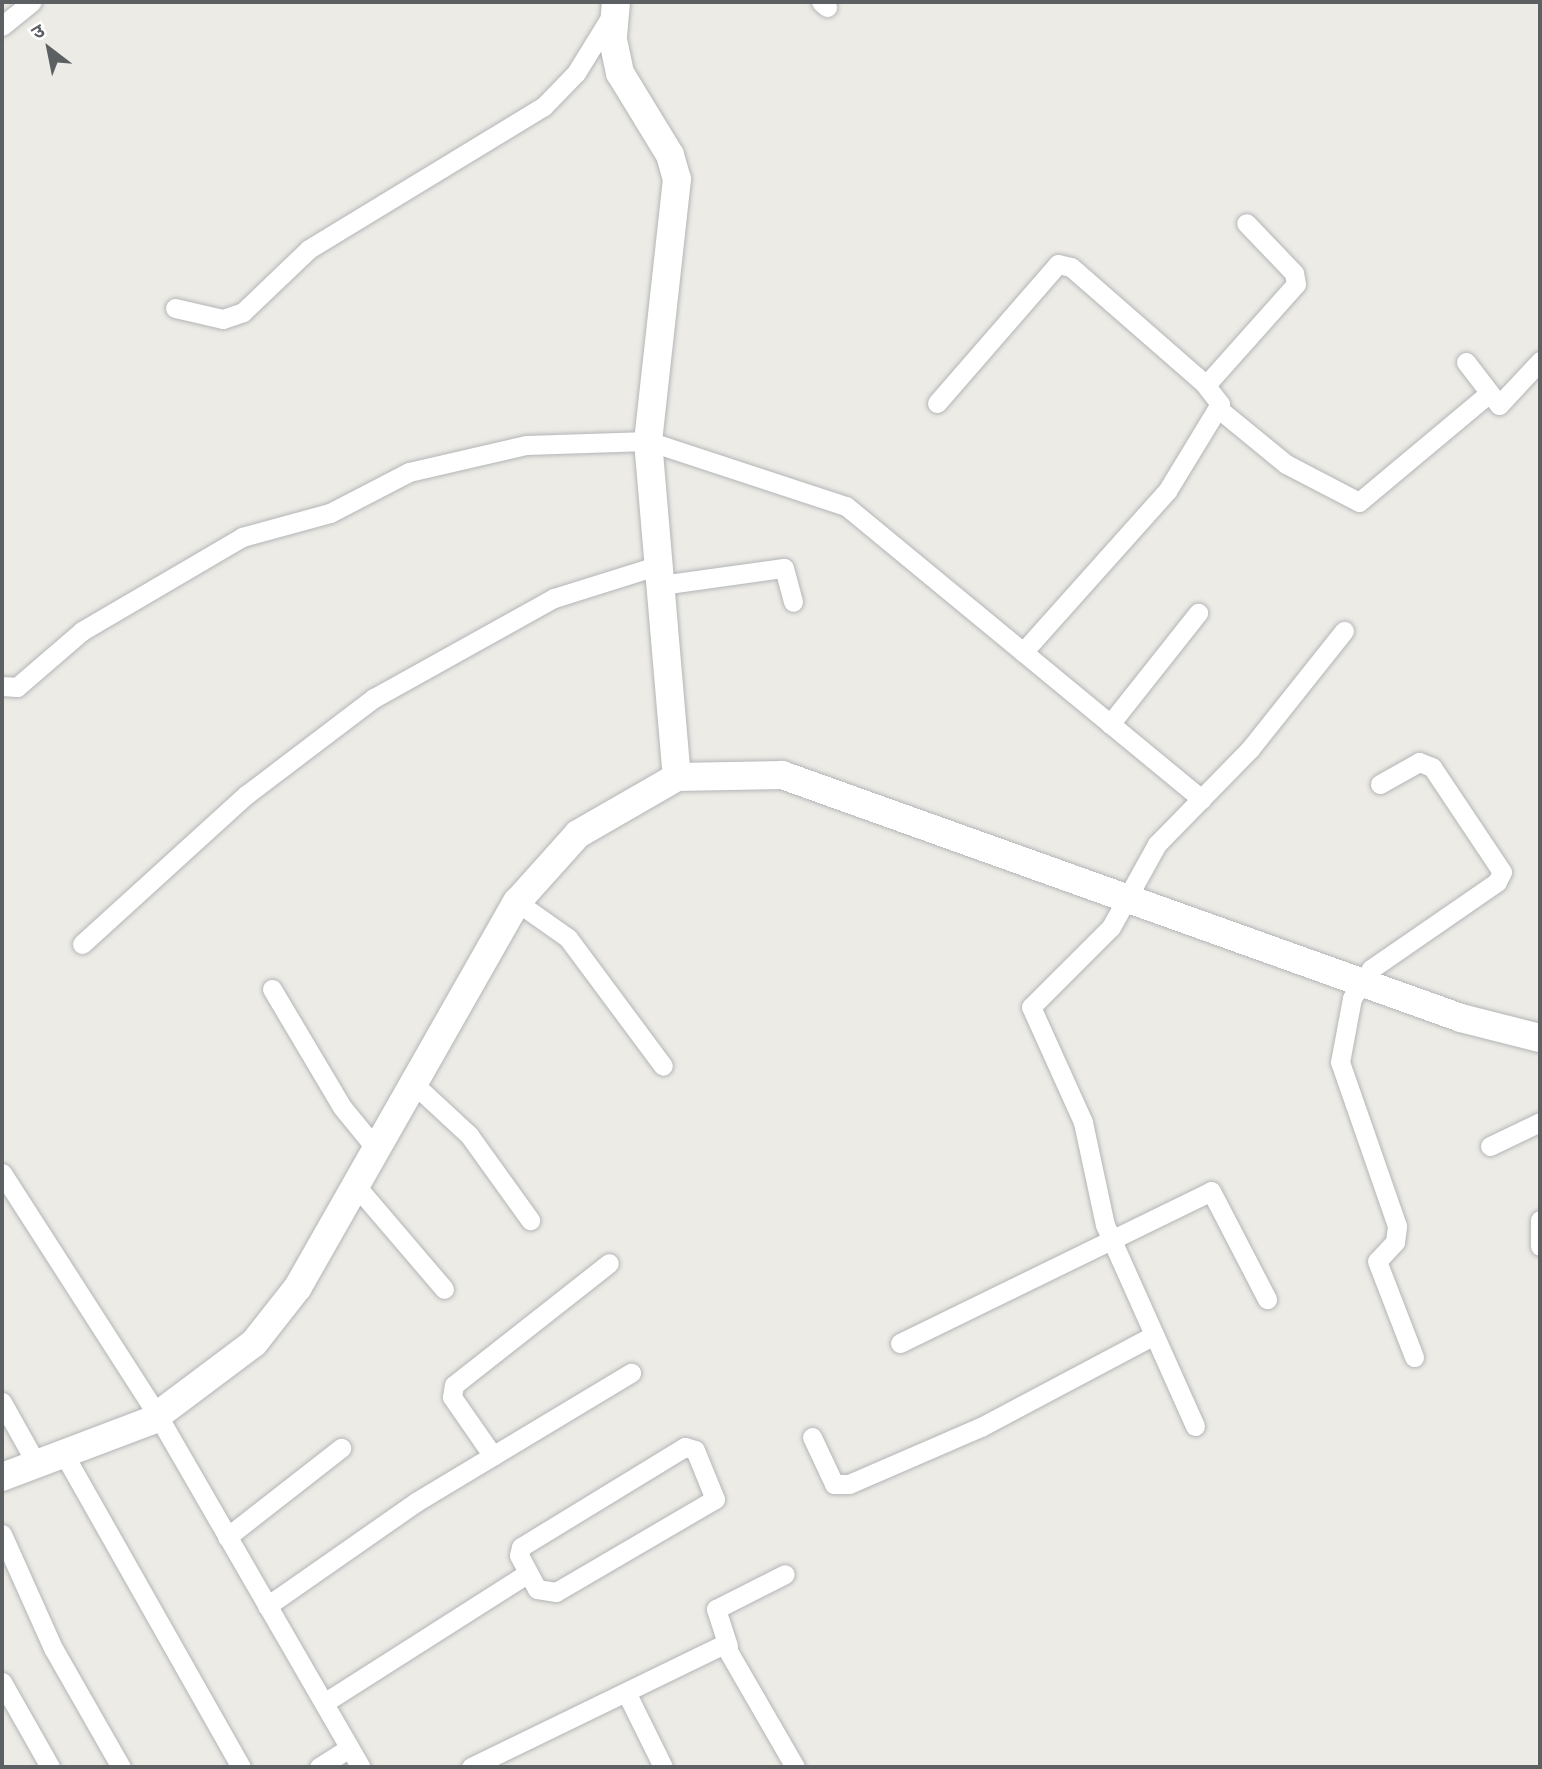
<!DOCTYPE html>
<html>
<head>
<meta charset="utf-8">
<style>
	body { margin:0 }
	#map { position:relative; width:1542px; height:1769px; overflow:hidden; background:#edebe5; font-family:"Titillium Web","Noto Sans Devanagari",sans-serif }
	div>[style] { position:absolute }
	.roads { filter:drop-shadow(0 0 2px #b2b5b8) drop-shadow(0 0 2px #b2b5b8) }
	.street>* { height:19px; margin:-9.5px; padding:0 9.5px; transform-origin:9.5px; border-radius:9.5px; background:#fff }
	.secondary>* { height:28px; margin:-14px; padding:0 14px; transform-origin:14px; border-radius:14px; background:#fff }
	span { translate:-50% -50%; white-space:nowrap; text-align:center; line-height:1.15; -webkit-text-stroke:7px #fff; paint-order:stroke }
	.frame { position:absolute; inset:0; border:4px solid #5d6063; pointer-events:none }
	.north { position:absolute; left:14px; top:14px; width:70px; height:70px; -webkit-text-stroke:5px #fff; paint-order:stroke; rotate:328deg; font-size:19px; font-weight:700; line-height:28px; text-align:center; color:#5d6063 }
	.north::after { content:''; display:block; margin:auto; width:24px; height:32px; background:#5d6063; clip-path:polygon(50% 0,100% 100%,50% 72%,0 100%) }
</style>
</head>
<body>
<div id="map">
	<div class="roads">
		<div class="street">
			<i style="left:821px;top:2px;width:8px;rotate:40deg"></i>
			<i style="left:2px;top:26px;width:38px;rotate:-39deg"></i>
			<i style="left:175px;top:308px;width:49px;rotate:12.9deg"></i>
			<i style="left:223px;top:319px;width:21px;rotate:-19deg"></i>
			<i style="left:243px;top:312px;width:91px;rotate:-43.7deg"></i>
			<i style="left:309px;top:249px;width:274px;rotate:-31.3deg"></i>
			<i style="left:543px;top:107px;width:47px;rotate:-45.9deg"></i>
			<i style="left:576px;top:73px;width:67px;rotate:-58.4deg"></i>
			<i style="left:1466px;top:362px;width:54px;rotate:52.5deg"></i>
			<i style="left:1499px;top:405px;width:60px;rotate:-47deg"></i>
			<i style="left:1206px;top:385px;width:135px;rotate:-48.3deg"></i>
			<i style="left:1296px;top:284px;width:11px;rotate:-100deg"></i>
			<i style="left:1294px;top:273px;width:69px;rotate:-133.8deg"></i>
			<i style="left:937px;top:403px;width:184px;rotate:-49deg"></i>
			<i style="left:1058px;top:264px;width:13px;rotate:13deg"></i>
			<i style="left:1071px;top:267px;width:175px;rotate:41.1deg"></i>
			<i style="left:1203px;top:382px;width:28px;rotate:52deg"></i>
			<i style="left:1220px;top:404px;width:102px;rotate:121.3deg"></i>
			<i style="left:1167px;top:491px;width:216px;rotate:131.8deg"></i>
			<i style="left:1220px;top:410px;width:85px;rotate:39.3deg"></i>
			<i style="left:1286px;top:464px;width:82px;rotate:27.5deg"></i>
			<i style="left:1359px;top:502px;width:168px;rotate:-39.9deg"></i>
			<i style="left:661px;top:585px;width:124px;rotate:-7.9deg"></i>
			<i style="left:784px;top:568px;width:35px;rotate:75deg"></i>
			<i style="left:2px;top:686px;width:15px;rotate:4deg"></i>
			<i style="left:17px;top:687px;width:86px;rotate:-40.7deg"></i>
			<i style="left:82px;top:631px;width:186px;rotate:-30.4deg"></i>
			<i style="left:242px;top:537px;width:91px;rotate:-15.3deg"></i>
			<i style="left:330px;top:513px;width:89px;rotate:-27.4deg"></i>
			<i style="left:409px;top:472px;width:120px;rotate:-13deg"></i>
			<i style="left:526px;top:445px;width:122px;rotate:-1.9deg"></i>
			<i style="left:648px;top:441px;width:208px;rotate:18.2deg"></i>
			<i style="left:846px;top:506px;width:461px;rotate:39.5deg"></i>
			<i style="left:1110px;top:724px;width:142px;rotate:-51.6deg"></i>
			<i style="left:1380px;top:784px;width:45px;rotate:-29.4deg"></i>
			<i style="left:1419px;top:762px;width:14px;rotate:21deg"></i>
			<i style="left:1432px;top:767px;width:126px;rotate:56.3deg"></i>
			<i style="left:1502px;top:872px;width:11px;rotate:117deg"></i>
			<i style="left:1497px;top:882px;width:153px;rotate:145.4deg"></i>
			<i style="left:1371px;top:969px;width:35px;rotate:123deg"></i>
			<i style="left:1352px;top:998px;width:65px;rotate:100.6deg"></i>
			<i style="left:1340px;top:1062px;width:174px;rotate:70.8deg"></i>
			<i style="left:1397px;top:1226px;width:16px;rotate:97deg"></i>
			<i style="left:1395px;top:1242px;width:26px;rotate:133deg"></i>
			<i style="left:1377px;top:1261px;width:103px;rotate:68.9deg"></i>
			<i style="left:517px;top:902px;width:62px;rotate:35.2deg"></i>
			<i style="left:568px;top:938px;width:159px;rotate:53.4deg"></i>
			<i style="left:82px;top:944px;width:222px;rotate:-42.3deg"></i>
			<i style="left:246px;top:795px;width:161px;rotate:-37.2deg"></i>
			<i style="left:374px;top:698px;width:206px;rotate:-29.1deg"></i>
			<i style="left:554px;top:598px;width:110px;rotate:-17.4deg"></i>
			<i style="left:272px;top:989px;width:137px;rotate:59.3deg"></i>
			<i style="left:342px;top:1107px;width:57px;rotate:50.7deg"></i>
			<i style="left:415px;top:1085px;width:74px;rotate:42.8deg"></i>
			<i style="left:469px;top:1135px;width:105px;rotate:54.3deg"></i>
			<i style="left:1490px;top:1146px;width:55px;rotate:-25.6deg"></i>
			<i style="left:2px;top:1173px;width:289px;rotate:57.3deg"></i>
			<i style="left:158px;top:1416px;width:405px;rotate:60deg"></i>
			<i style="left:357px;top:1187px;width:134px;rotate:49.5deg"></i>
			<i style="left:1540px;top:1220px;width:26px;rotate:90deg"></i>
			<i style="left:900px;top:1343px;width:346px;rotate:-26deg"></i>
			<i style="left:1211px;top:1191px;width:122px;rotate:62.6deg"></i>
			<i style="left:2px;top:1402px;width:72px;rotate:60.9deg"></i>
			<i style="left:1195px;top:1426px;width:220px;rotate:-114.1deg"></i>
			<i style="left:1105px;top:1225px;width:105px;rotate:-102.1deg"></i>
			<i style="left:1083px;top:1122px;width:126px;rotate:-114.3deg"></i>
			<i style="left:1031px;top:1007px;width:113px;rotate:-45deg"></i>
			<i style="left:1111px;top:927px;width:95px;rotate:-61deg"></i>
			<i style="left:1157px;top:844px;width:133px;rotate:-45.6deg"></i>
			<i style="left:1250px;top:749px;width:151px;rotate:-51.5deg"></i>
			<i style="left:812px;top:1437px;width:52px;rotate:64.9deg"></i>
			<i style="left:834px;top:1484px;width:15px"></i>
			<i style="left:849px;top:1484px;width:144px;rotate:-23.4deg"></i>
			<i style="left:981px;top:1427px;width:196px;rotate:-28deg"></i>
			<i style="left:685px;top:1447px;width:10px;rotate:17deg"></i>
			<i style="left:695px;top:1450px;width:53px;rotate:67.8deg"></i>
			<i style="left:715px;top:1499px;width:184px;rotate:149.7deg"></i>
			<i style="left:556px;top:1592px;width:19px;rotate:-171deg"></i>
			<i style="left:537px;top:1589px;width:38px;rotate:-118deg"></i>
			<i style="left:519px;top:1555px;width:8px;rotate:-76deg"></i>
			<i style="left:521px;top:1547px;width:192px;rotate:-31.4deg"></i>
			<i style="left:65px;top:1456px;width:357px;rotate:60.5deg"></i>
			<i style="left:493px;top:1456px;width:72px;rotate:-124.8deg"></i>
			<i style="left:452px;top:1397px;width:12px;rotate:-81deg"></i>
			<i style="left:454px;top:1385px;width:197px;rotate:-38.2deg"></i>
			<i style="left:2px;top:1534px;width:125px;rotate:65.9deg"></i>
			<i style="left:53px;top:1648px;width:137px;rotate:60.3deg"></i>
			<i style="left:227px;top:1537px;width:145px;rotate:-38deg"></i>
			<i style="left:267px;top:1606px;width:182px;rotate:-34.9deg"></i>
			<i style="left:416px;top:1502px;width:251px;rotate:-31deg"></i>
			<i style="left:728px;top:1646px;width:39px;rotate:-108deg"></i>
			<i style="left:716px;top:1609px;width:77px;rotate:-26.9deg"></i>
			<i style="left:2px;top:1682px;width:98px;rotate:60.5deg"></i>
			<i style="left:627px;top:1694px;width:81px;rotate:63.7deg"></i>
			<i style="left:324px;top:1703px;width:242px;rotate:-32.5deg"></i>
			<i style="left:319px;top:1767px;width:36px;rotate:-32deg"></i>
			<i style="left:471px;top:1767px;width:281px;rotate:-25.9deg"></i>
			<i style="left:724px;top:1644px;width:142px;rotate:60deg"></i>
		</div>
		<div class="secondary">
			<i style="left:616px;top:2px;width:38px;rotate:95deg"></i>
			<i style="left:613px;top:40px;width:34px;rotate:78deg"></i>
			<i style="left:620px;top:73px;width:96px;rotate:58.6deg"></i>
			<i style="left:670px;top:155px;width:25px;rotate:74deg"></i>
			<i style="left:677px;top:179px;width:264px;rotate:96.3deg"></i>
			<i style="left:648px;top:441px;width:337px;rotate:85.1deg"></i>
			<i style="left:2px;top:1477px;width:158px;rotate:-20.7deg"></i>
			<i style="left:150px;top:1421px;width:130px;rotate:-36.9deg"></i>
			<i style="left:254px;top:1343px;width:71px;rotate:-51.8deg"></i>
			<i style="left:298px;top:1287px;width:443px;rotate:-60.4deg"></i>
			<i style="left:517px;top:902px;width:91px;rotate:-48.1deg"></i>
			<i style="left:578px;top:834px;width:114px;rotate:-29.9deg"></i>
			<i style="left:677px;top:777px;width:105px;rotate:-1.1deg"></i>
			<i style="left:782px;top:775px;width:721px;rotate:19.69deg"></i>
			<i style="left:1461px;top:1018px;width:81px;rotate:14.2deg"></i>
		</div>
	</div>
	<div class="frame"></div>
	<div class="north">उ</div>
</div>
</body>
</html>
